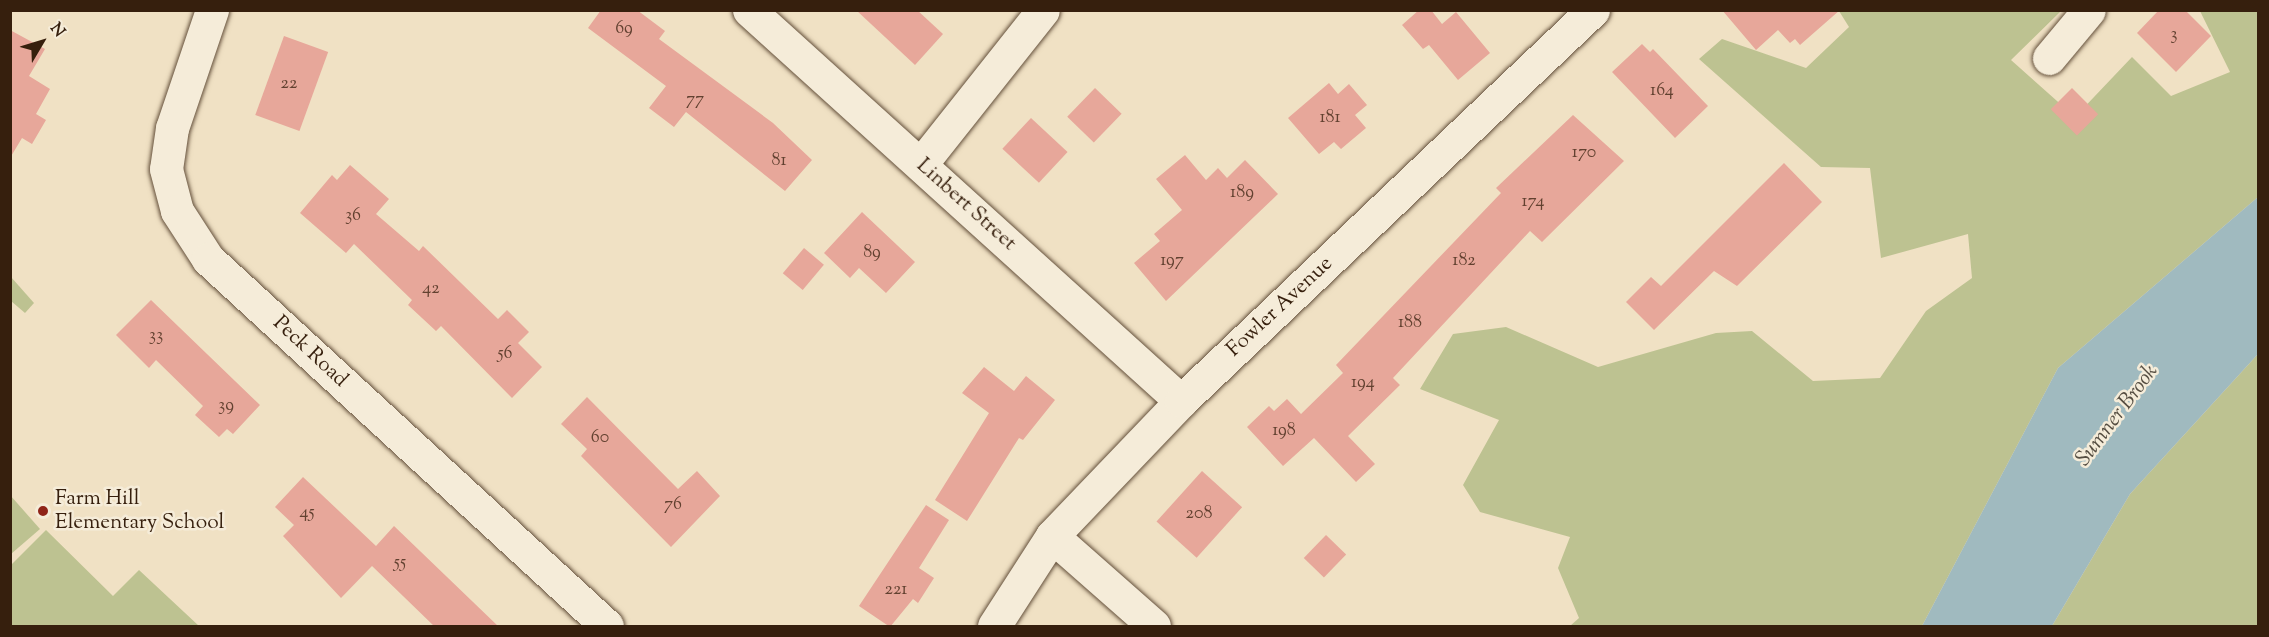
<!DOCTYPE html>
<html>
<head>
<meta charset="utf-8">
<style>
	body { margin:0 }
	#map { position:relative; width:2269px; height:637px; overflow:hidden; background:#f0e1c4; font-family:"Sorts Mill Goudy",serif }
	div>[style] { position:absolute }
	.green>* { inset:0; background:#bdc291 }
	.water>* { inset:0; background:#a0babf }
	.building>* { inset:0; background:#e7a79a; transform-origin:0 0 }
	.roads { filter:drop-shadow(0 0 2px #64503b) drop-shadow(0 0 2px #64503b) }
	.minor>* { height:33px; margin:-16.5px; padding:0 16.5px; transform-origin:16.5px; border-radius:16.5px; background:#f5ecd9 }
	.dots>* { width:16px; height:16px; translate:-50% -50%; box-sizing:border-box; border:3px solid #f5ecd9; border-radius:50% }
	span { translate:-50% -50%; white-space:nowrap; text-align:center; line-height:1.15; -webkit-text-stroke:5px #f5ecd9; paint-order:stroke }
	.number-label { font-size:18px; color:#624130 }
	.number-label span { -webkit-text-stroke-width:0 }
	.street-label { font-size:21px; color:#361f0d }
	.poi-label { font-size:21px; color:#361f0d }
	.left { translate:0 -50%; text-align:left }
	.water-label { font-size:22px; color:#564e42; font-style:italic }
	.frame { position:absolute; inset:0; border:12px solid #361f0d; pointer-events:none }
	.north { position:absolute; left:12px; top:12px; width:60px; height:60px; -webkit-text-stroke:4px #f5ecd9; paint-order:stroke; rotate:52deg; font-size:16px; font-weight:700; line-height:24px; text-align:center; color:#361f0d }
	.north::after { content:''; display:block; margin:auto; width:21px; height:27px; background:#361f0d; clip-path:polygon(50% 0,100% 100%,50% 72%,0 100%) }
</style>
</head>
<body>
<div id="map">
	<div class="green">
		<i style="clip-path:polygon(1839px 11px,2061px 11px,2011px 60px,2075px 117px,2132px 57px,2171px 96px,2230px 72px,2200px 11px,2258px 11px,2258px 197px,2058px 368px,1922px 626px,1570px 626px,1579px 618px,1558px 568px,1570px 537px,1480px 512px,1463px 485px,1499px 420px,1420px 389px,1453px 334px,1506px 327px,1598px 367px,1716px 333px,1752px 331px,1813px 381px,1880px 378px,1926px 311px,1972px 278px,1968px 234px,1881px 258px,1870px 168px,1821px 167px,1699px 59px,1722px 39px,1806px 68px,1849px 27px)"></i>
		<i style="clip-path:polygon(11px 277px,34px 303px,25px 313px,11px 301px)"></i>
		<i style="clip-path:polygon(2258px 354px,2258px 626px,2052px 626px,2130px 494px)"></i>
		<i style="clip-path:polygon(10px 495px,40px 529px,11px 554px,10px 554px)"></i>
		<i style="clip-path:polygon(46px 530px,113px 596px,139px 570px,199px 626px,11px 626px,11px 565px)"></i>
	</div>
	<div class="water">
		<i style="clip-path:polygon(2258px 197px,2258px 354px,2130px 494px,2052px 626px,1922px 626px,2058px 368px)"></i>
	</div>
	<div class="building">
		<i style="clip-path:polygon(601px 10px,637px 10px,665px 31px,659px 39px,773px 123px,812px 160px,785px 191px,686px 112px,674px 127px,649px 108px,666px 86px,588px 28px)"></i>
		<i style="clip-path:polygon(856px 10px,917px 10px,943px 34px,915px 65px)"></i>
		<i style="clip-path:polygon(1419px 10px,1431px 10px,1442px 24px,1456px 12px,1490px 53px,1458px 80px,1429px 45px,1423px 49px,1402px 25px)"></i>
		<i style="clip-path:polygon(1722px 10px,1840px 10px,1800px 45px,1795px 39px,1790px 43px,1778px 30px,1756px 50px)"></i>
		<i style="clip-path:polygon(2159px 10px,2185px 10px,2211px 36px,2176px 72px,2137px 33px)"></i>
		<i style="clip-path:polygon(10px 30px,45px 49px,29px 76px,50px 89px,36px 114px,46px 120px,32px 144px,22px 138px,10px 158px)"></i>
		<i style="left:284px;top:36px;width:47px;height:84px;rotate:20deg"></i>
		<i style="clip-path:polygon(1642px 44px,1650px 52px,1653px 49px,1708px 106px,1675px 138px,1612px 72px)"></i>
		<i style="clip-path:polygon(1329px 83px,1338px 94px,1349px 84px,1367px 105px,1355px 115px,1366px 128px,1341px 149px,1334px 142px,1319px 154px,1288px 118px)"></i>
		<i style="left:1095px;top:88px;width:37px;height:40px;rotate:44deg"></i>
		<i style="left:2072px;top:88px;width:37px;height:30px;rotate:45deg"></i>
		<i style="clip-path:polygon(1573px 115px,1624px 161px,1542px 242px,1530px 231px,1393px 378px,1400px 385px,1348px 436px,1375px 464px,1356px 482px,1314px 438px,1283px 466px,1247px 427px,1269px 406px,1274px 411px,1287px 399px,1301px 414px,1343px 373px,1336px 365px,1501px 193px,1496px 188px)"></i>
		<i style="left:1031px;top:118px;width:50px;height:42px;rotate:43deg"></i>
		<i style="clip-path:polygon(1185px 155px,1206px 180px,1218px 168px,1227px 178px,1245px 160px,1278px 194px,1166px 301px,1134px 263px,1160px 241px,1154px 234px,1182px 210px,1156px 179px)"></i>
		<i style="clip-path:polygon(1784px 163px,1822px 202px,1737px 286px,1714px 271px,1654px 330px,1626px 302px,1651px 277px,1661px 286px)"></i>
		<i style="clip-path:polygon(350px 165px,389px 199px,376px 214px,419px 251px,423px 246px,498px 319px,507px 310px,529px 332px,518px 343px,542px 367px,512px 398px,441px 326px,436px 331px,408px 305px,412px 300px,354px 244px,346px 253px,300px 213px,332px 175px,337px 180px)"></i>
		<i style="clip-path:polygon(862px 212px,915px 262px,886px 293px,859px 268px,850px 278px,824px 253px)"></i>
		<i style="left:804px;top:248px;width:26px;height:33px;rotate:40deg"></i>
		<i style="clip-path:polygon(151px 300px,260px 405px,233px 434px,227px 429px,219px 437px,195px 415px,203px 406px,156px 360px,149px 368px,116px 335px)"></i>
		<i style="clip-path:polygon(984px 367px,1014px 391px,1026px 376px,1055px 400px,1023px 440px,1019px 438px,967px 521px,935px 500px,989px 413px,962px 393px)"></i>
		<i style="clip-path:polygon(587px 397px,678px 489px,697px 471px,720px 496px,671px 547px,581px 456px,587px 449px,561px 424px)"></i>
		<i style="left:1202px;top:471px;width:54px;height:68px;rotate:42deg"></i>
		<i style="clip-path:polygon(303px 477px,376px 546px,394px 526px,499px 627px,435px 627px,372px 566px,341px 598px,283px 536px,294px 525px,275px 507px)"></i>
		<i style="clip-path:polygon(926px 505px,949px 520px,919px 568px,934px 578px,918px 603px,913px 599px,890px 627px,859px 606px)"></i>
		<i style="left:1326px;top:535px;width:28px;height:32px;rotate:44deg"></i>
	</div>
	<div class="roads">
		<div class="minor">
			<i style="left:212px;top:10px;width:125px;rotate:108.7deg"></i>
			<i style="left:172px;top:128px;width:41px;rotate:98.3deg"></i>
			<i style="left:166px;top:169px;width:43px;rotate:75.3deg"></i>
			<i style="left:177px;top:211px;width:57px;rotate:57.1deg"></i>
			<i style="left:208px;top:259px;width:542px;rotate:42.61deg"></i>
			<i style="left:749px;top:10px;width:583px;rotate:42.15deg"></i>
			<i style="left:2049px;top:58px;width:62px;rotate:-50.2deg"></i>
			<i style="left:921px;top:164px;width:196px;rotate:-51.6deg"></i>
			<i style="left:1052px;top:536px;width:136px;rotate:41.4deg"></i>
			<i style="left:994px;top:626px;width:107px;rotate:-57.2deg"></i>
			<i style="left:1052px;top:536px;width:187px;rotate:-46.3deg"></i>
			<i style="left:1181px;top:401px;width:568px;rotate:-43.5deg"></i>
		</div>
	</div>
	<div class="dots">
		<i style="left:43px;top:511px;background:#8f2418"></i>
	</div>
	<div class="number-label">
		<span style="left:624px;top:29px">69</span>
		<span style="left:2174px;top:35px">3</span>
		<span style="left:289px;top:84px">22</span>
		<span style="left:1662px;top:91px">164</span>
		<span style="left:695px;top:100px">77</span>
		<span style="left:1330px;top:118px">181</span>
		<span style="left:1584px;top:153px">170</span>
		<span style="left:779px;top:161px">81</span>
		<span style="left:1242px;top:193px">189</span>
		<span style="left:1533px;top:202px">174</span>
		<span style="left:353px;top:216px">36</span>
		<span style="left:872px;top:253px">89</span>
		<span style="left:1172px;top:261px">197</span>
		<span style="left:1464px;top:261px">182</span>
		<span style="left:431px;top:289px">42</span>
		<span style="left:1410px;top:323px">188</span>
		<span style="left:156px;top:336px">33</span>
		<span style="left:505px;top:354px">56</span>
		<span style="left:1363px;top:383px">194</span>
		<span style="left:226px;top:406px">39</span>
		<span style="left:1284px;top:431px">198</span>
		<span style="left:600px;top:438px">60</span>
		<span style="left:673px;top:505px">76</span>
		<span style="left:307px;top:513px">45</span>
		<span style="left:1199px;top:514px">208</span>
		<span style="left:400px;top:563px">55</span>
		<span style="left:896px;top:590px">221</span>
	</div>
	<div class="street-label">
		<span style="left:966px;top:205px;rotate:42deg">Linbert Street</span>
		<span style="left:1280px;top:307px;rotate:-43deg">Fowler Avenue</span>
		<span style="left:310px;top:352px;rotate:43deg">Peck Road</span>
	</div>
	<div class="poi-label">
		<span class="left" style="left:55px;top:511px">Farm Hill<br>Elementary School</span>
	</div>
	<div class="water-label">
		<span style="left:2118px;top:416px;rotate:-53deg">Sumner Brook</span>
	</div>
	<div class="frame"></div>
	<div class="north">N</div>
</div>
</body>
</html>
